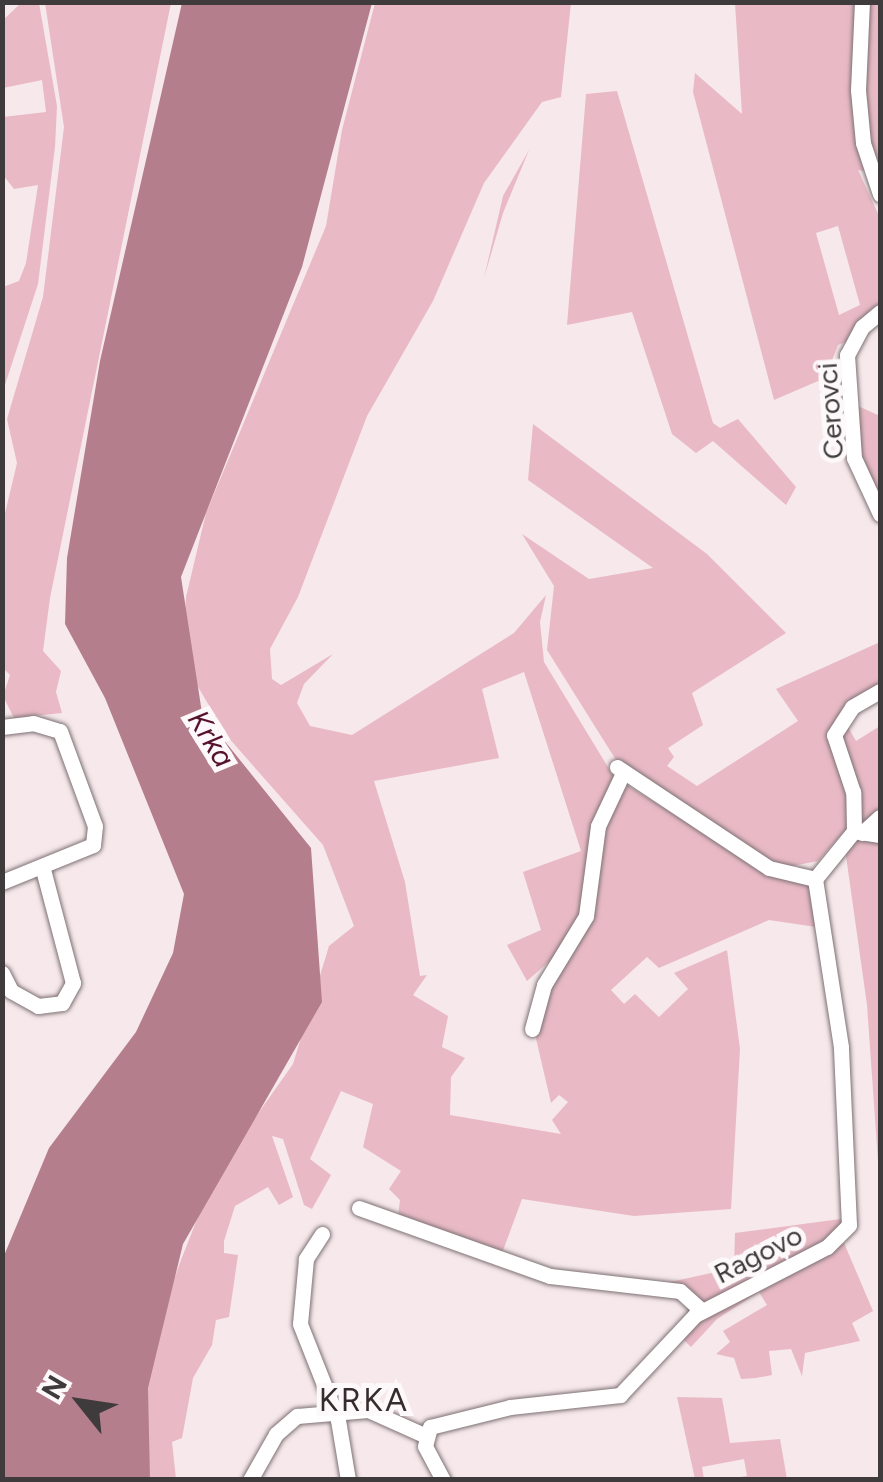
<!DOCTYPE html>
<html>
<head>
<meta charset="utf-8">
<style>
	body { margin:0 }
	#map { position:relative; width:883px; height:1482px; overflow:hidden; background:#f6e8eb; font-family:Figtree,sans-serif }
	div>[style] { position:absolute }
	.green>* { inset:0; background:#e9bac6 }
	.water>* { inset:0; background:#b47e8d }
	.roads { filter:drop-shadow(0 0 2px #7d7174) drop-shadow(0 0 2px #7d7174) }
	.street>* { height:15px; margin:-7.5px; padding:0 7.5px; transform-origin:7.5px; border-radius:7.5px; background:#fff }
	span { translate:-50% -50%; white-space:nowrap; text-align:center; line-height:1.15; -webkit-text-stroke:10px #fdf8f9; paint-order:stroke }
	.street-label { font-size:28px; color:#3f3a3b }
	.water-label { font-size:30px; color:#55122c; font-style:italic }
	.quarter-label { font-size:32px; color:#362c2e; letter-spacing:2.5px }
	.frame { position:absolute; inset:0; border:5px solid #3f3a3b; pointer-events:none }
	.north { position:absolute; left:30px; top:1352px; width:100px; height:100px; -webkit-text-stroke:8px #fdf8f9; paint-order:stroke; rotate:300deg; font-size:28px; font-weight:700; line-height:40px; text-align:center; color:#3f3a3b }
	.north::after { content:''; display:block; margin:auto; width:35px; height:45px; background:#3f3a3b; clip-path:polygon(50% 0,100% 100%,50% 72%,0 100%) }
</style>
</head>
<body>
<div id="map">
	<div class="green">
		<i style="clip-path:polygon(21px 3px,39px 3px,57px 106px,55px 147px,38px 284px,3px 391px,3px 287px,19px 281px,26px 263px,38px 185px,14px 189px,3px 175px,3px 117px,46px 112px,42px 80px,3px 88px,3px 20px)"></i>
		<i style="clip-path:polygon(45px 3px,171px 3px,50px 598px,43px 651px,61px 671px,56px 692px,62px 713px,14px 718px,3px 696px,10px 675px,3px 668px,2px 526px,17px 463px,7px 419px,43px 297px,64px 127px)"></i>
		<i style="clip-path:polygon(375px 3px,571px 3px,561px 97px,542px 102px,484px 183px,433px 301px,367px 416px,298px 597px,270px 649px,272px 679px,281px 685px,333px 654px,304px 684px,297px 703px,310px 726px,352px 735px,514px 633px,546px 595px,540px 622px,544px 662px,614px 777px,598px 810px,582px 916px,569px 944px,527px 981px,507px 945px,541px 930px,523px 872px,581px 851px,524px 672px,482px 689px,499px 758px,374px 781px,405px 882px,420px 976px,427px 975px,413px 995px,448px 1016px,442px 1047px,465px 1058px,451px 1077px,450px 1115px,561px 1134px,552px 1120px,568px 1102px,559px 1095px,551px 1103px,534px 1030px,547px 990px,589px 917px,609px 803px,628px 786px,762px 868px,809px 883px,819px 922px,816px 927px,769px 920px,659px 968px,647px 957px,611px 990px,624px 1004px,635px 994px,659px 1017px,688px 989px,674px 973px,727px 950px,740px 1049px,731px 1209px,634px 1216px,522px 1199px,501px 1256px,397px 1224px,400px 1200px,389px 1189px,401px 1171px,363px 1147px,373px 1104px,341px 1091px,310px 1159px,331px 1175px,312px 1209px,304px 1205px,283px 1139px,272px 1136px,293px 1197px,279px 1205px,268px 1187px,235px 1206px,224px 1241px,224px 1253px,238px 1255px,229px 1317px,216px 1320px,212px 1345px,193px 1378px,182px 1438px,172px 1442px,176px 1479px,139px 1480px,147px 1355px,181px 1260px,214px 1176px,293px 1064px,329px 946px,354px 926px,323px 845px,227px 736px,191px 675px,183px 644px,186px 597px,206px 513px,326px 226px,342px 130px)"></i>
		<i style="clip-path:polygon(evenodd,735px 3px,880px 3px,880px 174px,858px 170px,880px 218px,880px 305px,851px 340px,838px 345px,825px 378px,774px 400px,693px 92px,695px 73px,742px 114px,735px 3px,838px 226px,860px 305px,839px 315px,816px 233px,838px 226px)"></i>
		<i style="clip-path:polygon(617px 91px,713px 423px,720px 428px,738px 419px,796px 487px,786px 505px,713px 441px,696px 453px,672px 434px,632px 312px,567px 325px,586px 94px)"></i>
		<i style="clip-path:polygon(529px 150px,503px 213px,484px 278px,503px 196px)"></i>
		<i style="clip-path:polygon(858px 406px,880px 416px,880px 505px,861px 467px)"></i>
		<i style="clip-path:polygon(533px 424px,707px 554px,786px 633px,692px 693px,703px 725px,668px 748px,674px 757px,667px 766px,697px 786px,798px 721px,776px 689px,880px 642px,880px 686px,838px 717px,849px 826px,818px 861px,782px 868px,621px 768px,547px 650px,554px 586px,522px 534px,589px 579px,653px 568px,528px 480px)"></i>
		<i style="clip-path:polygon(845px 722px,856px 741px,880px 726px,880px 811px,862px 823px,840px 740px)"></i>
		<i style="clip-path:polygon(863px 837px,880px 839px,880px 1189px,867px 1005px,845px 849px)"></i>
		<i style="clip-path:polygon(848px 1218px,826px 1243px,705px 1305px,661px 1284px,734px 1268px,735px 1233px)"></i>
		<i style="clip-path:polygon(844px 1243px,873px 1311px,852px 1323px,860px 1341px,805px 1353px,802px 1376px,791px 1349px,769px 1351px,772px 1375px,756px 1378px,741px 1379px,734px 1358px,716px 1354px,730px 1342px,723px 1331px,767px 1305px,759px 1292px,717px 1319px,691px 1347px,681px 1337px,699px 1320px)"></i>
		<i style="clip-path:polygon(677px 1397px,722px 1398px,730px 1443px,780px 1439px,787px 1479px,726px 1479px,747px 1476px,744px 1459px,702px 1467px,704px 1479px,695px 1479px)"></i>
	</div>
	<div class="water">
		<i style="clip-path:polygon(182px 3px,372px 3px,302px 267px,181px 577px,202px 713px,311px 848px,322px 1002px,183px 1244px,148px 1388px,150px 1479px,3px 1479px,3px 1258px,49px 1148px,136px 1032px,173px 953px,184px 894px,105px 698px,65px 624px,67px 558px,100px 361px)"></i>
	</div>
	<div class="roads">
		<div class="street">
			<i style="left:862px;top:2px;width:88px;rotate:92.6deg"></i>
			<i style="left:858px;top:90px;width:53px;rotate:84.6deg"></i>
			<i style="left:863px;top:143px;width:54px;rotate:71.6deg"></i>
			<i style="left:880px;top:312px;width:23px;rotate:140deg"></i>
			<i style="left:862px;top:327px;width:32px;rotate:118deg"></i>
			<i style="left:847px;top:355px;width:103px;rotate:86.1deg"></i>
			<i style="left:854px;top:458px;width:62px;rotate:65.1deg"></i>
			<i style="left:2px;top:727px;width:31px;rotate:-7deg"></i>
			<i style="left:33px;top:723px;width:28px;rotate:17deg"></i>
			<i style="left:60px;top:731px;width:101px;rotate:69.8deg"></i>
			<i style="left:95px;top:826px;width:19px;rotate:96deg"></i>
			<i style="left:93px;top:845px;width:98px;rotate:157.9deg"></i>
			<i style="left:617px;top:767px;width:182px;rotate:33.6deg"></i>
			<i style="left:769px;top:868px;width:47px;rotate:13.4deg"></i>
			<i style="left:854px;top:831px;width:39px;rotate:-91deg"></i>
			<i style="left:853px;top:792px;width:60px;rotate:-108.4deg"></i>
			<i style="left:834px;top:735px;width:33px;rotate:-57deg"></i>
			<i style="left:852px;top:707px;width:32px;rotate:-30deg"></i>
			<i style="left:854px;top:831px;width:26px;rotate:9deg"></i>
			<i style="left:862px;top:833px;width:24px;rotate:-42deg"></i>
			<i style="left:815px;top:879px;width:62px;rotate:-50.9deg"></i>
			<i style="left:2px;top:973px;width:20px;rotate:63deg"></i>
			<i style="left:11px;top:991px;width:31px;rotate:29deg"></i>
			<i style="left:38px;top:1006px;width:24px;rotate:-7deg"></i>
			<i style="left:62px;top:1003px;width:23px;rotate:-61deg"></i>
			<i style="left:73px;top:983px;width:121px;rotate:-104.8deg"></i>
			<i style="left:532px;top:1029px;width:46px;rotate:-74.7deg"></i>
			<i style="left:544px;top:985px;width:81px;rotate:-58.7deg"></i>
			<i style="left:586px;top:916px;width:91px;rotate:-82.4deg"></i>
			<i style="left:598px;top:826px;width:56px;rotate:-64.8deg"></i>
			<i style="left:359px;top:1208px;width:203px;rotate:19.6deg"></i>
			<i style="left:550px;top:1276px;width:131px;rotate:6.6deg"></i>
			<i style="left:680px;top:1291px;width:30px;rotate:42deg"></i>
			<i style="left:322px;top:1234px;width:30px;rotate:123deg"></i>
			<i style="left:306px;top:1259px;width:65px;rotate:95.3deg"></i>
			<i style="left:300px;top:1324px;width:103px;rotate:68.4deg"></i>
			<i style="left:338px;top:1420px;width:61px;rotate:80.5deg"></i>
			<i style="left:250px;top:1480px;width:53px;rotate:-60.5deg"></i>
			<i style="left:276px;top:1434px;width:28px;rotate:-41deg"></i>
			<i style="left:297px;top:1416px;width:71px;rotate:-4.8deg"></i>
			<i style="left:368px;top:1410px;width:61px;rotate:24.1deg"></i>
			<i style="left:443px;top:1480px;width:38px;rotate:-118deg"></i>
			<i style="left:425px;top:1446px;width:20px;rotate:-75deg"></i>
			<i style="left:430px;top:1427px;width:82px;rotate:-14deg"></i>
			<i style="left:510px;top:1407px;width:111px;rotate:-6.2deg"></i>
			<i style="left:620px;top:1395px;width:110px;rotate:-46.8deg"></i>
			<i style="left:695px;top:1315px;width:148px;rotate:-27.3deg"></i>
			<i style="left:827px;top:1247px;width:31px;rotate:-45deg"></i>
			<i style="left:849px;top:1225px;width:178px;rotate:-92.6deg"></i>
			<i style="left:841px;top:1047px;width:170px;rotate:-98.8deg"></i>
		</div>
	</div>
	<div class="street-label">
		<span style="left:830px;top:411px;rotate:-94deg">Cerovci</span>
		<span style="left:758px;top:1254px;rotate:-27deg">Ragovo</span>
	</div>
	<div class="water-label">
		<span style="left:211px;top:739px;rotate:58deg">Krka</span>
	</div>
	<div class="quarter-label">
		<span style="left:364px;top:1400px">KRKA</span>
	</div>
	<div class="frame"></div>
	<div class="north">N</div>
</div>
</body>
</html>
